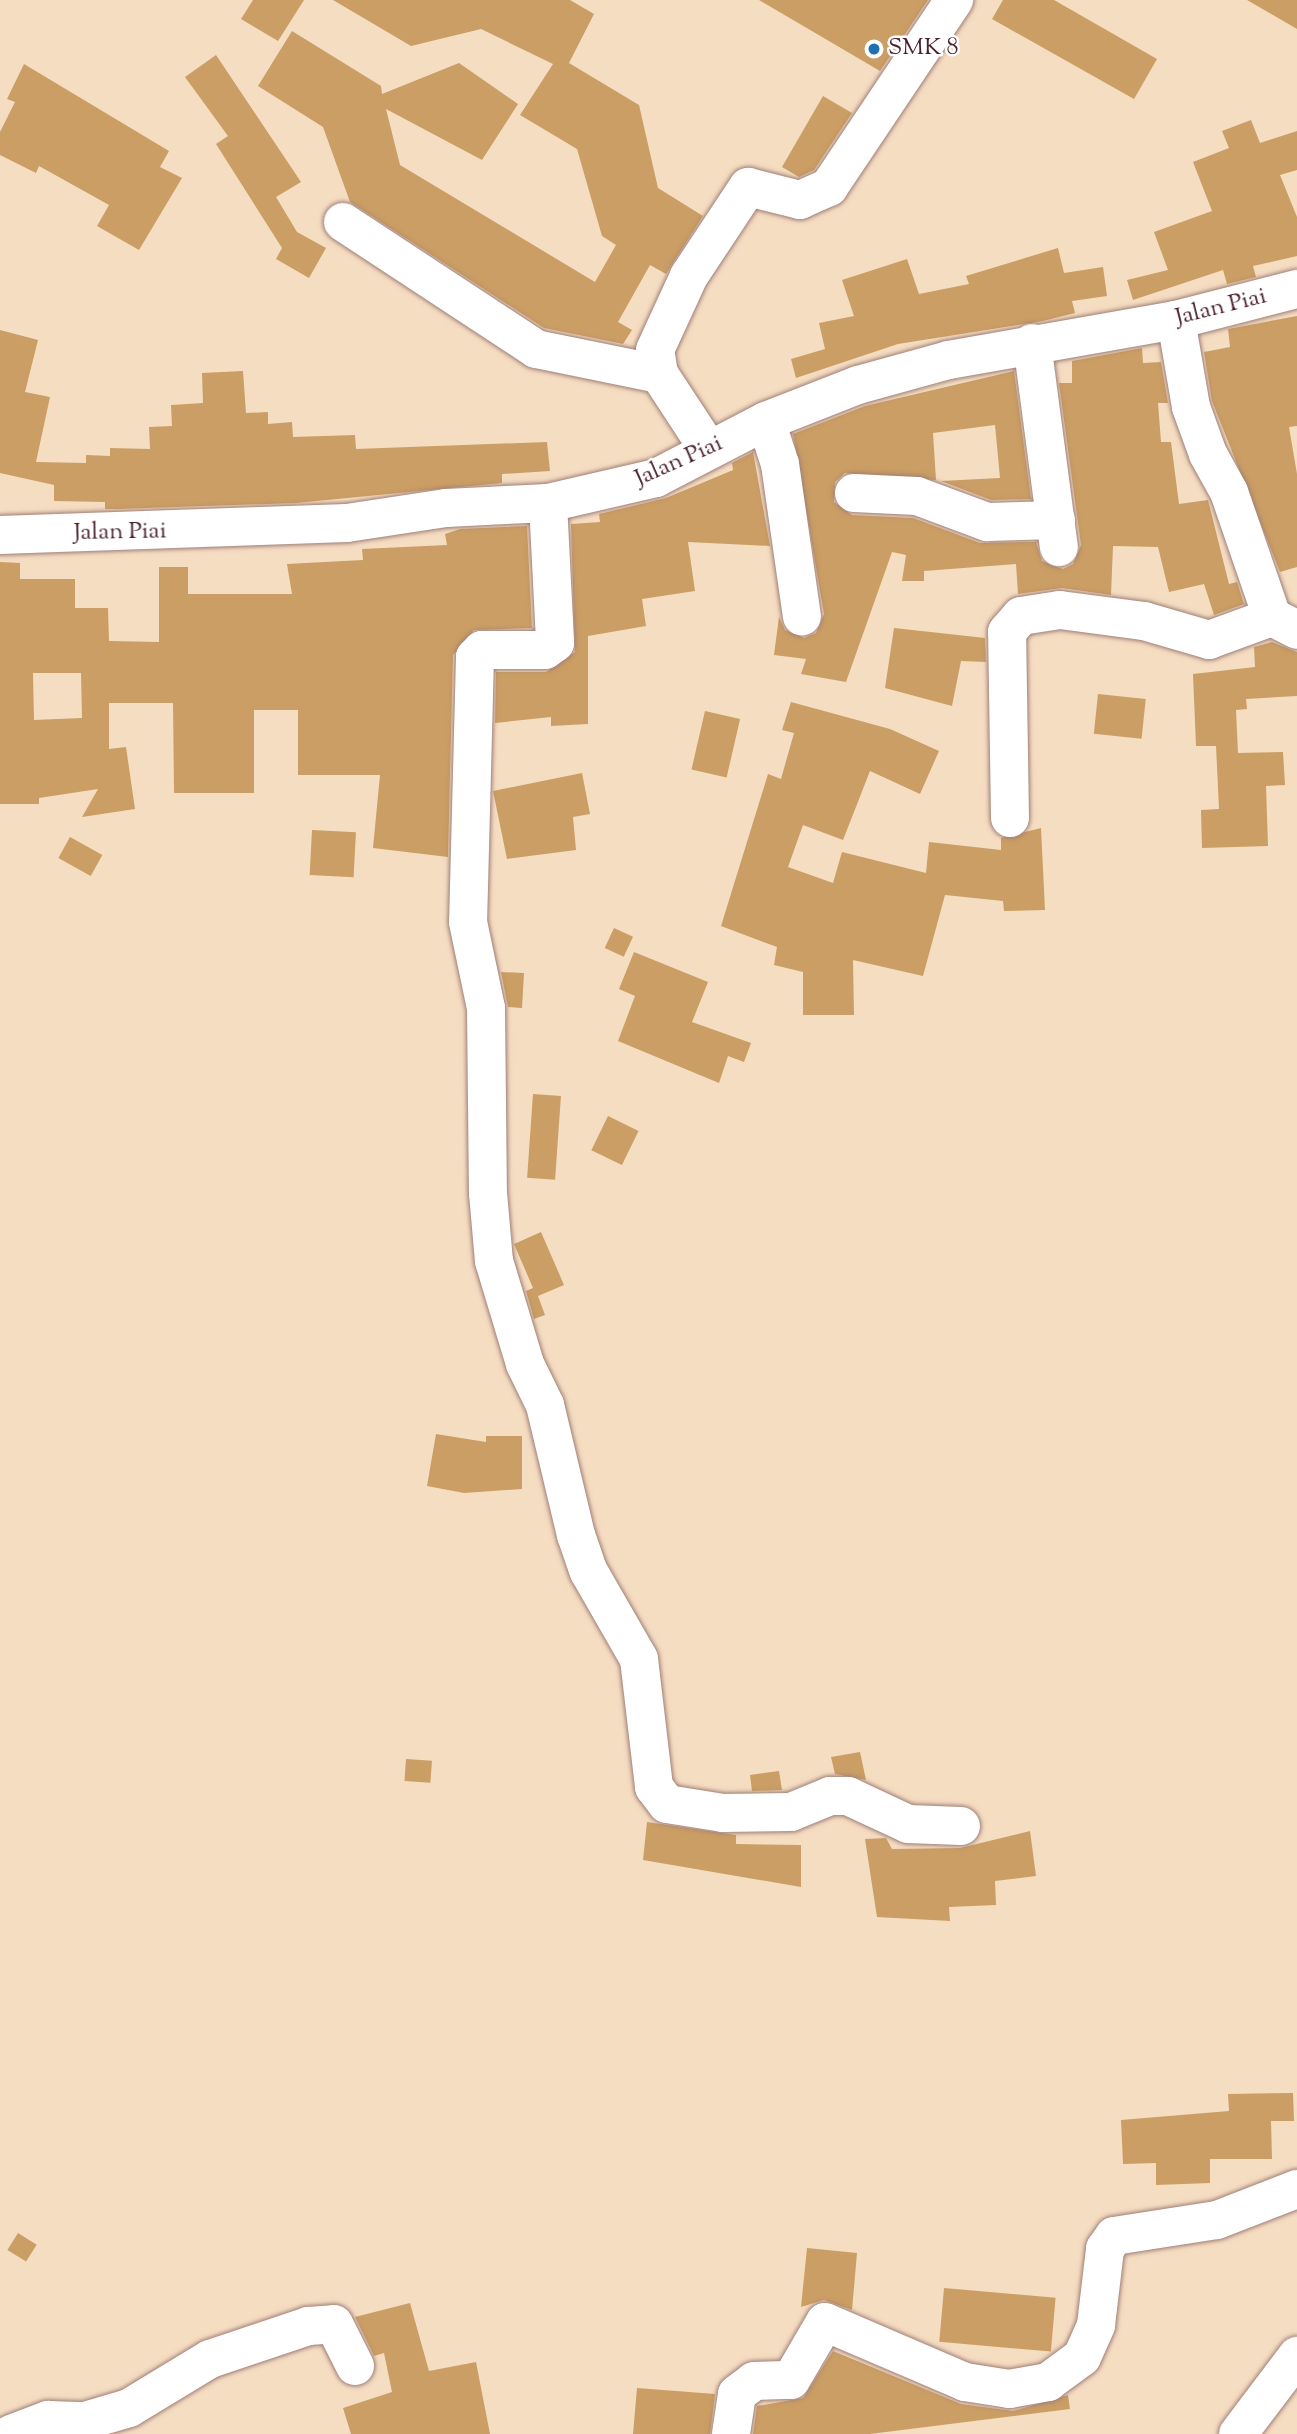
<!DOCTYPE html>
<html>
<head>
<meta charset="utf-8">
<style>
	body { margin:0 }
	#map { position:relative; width:1297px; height:2434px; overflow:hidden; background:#f5ddc2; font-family:"Sorts Mill Goudy",serif }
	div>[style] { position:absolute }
	.building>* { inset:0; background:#ca9e64; transform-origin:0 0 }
	.roads { filter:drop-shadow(0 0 2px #a07e76) drop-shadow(0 0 2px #a07e76) }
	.minor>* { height:38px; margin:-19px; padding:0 19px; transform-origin:19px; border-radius:19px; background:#fff }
	.dots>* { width:19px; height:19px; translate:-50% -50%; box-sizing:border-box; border:4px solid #fff; border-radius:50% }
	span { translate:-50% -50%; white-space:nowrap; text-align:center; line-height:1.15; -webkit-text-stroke:5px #fff; paint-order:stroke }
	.poi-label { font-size:24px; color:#4a1f2b }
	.left { translate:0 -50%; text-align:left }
	.street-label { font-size:24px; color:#4a1f2b }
</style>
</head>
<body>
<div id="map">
	<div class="building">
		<i style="clip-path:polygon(253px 0,304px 0,278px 41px,241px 19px)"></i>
		<i style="clip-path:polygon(333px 0,570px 0,594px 14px,569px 63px,639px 105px,658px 188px,703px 216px,666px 274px,650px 265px,618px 322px,632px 330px,623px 344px,544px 328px,350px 202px,323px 127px,258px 86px,292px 31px,381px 86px,382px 94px,459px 63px,518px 104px,482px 160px,386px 109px,400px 165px,595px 282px,616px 245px,602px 236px,577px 149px,520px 115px,553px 64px,481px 29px,411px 46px)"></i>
		<i style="clip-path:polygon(759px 0,928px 0,880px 71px)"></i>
		<i style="clip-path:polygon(1003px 0,1054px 0,1157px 59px,1134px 99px,992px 19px)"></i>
		<i style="clip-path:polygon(1247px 0,1297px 0,1297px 29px)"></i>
		<i style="clip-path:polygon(216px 55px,301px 182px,276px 197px,297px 232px,326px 248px,309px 278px,276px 259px,282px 248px,216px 144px,228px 136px,185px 77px)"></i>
		<i style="clip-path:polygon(24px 64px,169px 151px,160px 167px,182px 178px,139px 250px,97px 226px,109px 205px,39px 166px,36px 173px,0 155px,0 132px,15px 102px,7px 99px)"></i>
		<i style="clip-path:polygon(823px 96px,852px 113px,814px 170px,799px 177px,782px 167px)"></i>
		<i style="clip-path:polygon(1251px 120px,1260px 143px,1297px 131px,1297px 170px,1280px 175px,1297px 217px,1297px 256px,1253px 266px,1256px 277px,1227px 284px,1223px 270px,1133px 300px,1127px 280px,1168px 270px,1154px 232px,1212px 211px,1193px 162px,1229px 148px,1222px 131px)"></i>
		<i style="clip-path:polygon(1058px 248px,1064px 273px,1103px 267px,1107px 296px,1072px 301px,1075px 313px,1043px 321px,898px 344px,796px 378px,791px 359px,825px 349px,819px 323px,854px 316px,842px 280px,907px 259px,919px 294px,969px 284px,966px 276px)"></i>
		<i style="clip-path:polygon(1297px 316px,1297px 426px,1289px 427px,1297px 474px,1297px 567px,1280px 572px,1212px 401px,1204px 352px,1230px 347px,1228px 329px)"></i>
		<i style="clip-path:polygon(0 330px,38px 340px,25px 392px,50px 397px,36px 462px,86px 463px,86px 455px,110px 456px,110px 448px,150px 449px,149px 427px,172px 426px,171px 405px,203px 403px,202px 373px,243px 371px,246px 413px,268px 412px,268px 424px,292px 422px,293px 437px,355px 435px,356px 449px,547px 442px,550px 471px,502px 474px,502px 483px,296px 503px,117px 509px,105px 509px,105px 502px,54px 501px,54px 485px,0 473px)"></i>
		<i style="clip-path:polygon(1142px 348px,1143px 363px,1161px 362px,1168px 403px,1158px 403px,1161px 442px,1171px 442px,1179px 504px,1208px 500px,1229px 584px,1237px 582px,1244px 604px,1214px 615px,1204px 584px,1169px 592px,1158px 547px,1113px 546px,1111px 595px,1062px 588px,1018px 594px,1016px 564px,924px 571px,924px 581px,902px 581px,906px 555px,892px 552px,846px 682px,801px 674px,806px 659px,774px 655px,779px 617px,785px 630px,804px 638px,816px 633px,824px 614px,793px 434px,865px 406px,1014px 371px,1031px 499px,991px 500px,941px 481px,1000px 478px,995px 425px,933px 433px,936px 480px,845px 473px,835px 482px,834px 502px,852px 515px,913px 518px,980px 543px,1036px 542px,1042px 561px,1063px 569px,1073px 564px,1081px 545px,1059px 383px,1072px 383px,1072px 361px)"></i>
		<i style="clip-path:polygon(753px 452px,770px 546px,688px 542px,695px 591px,642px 599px,646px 626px,588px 636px,588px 724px,551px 726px,551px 717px,495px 723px,496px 672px,546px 672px,575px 652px,571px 524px,600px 522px,599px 514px,666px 498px,733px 470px,732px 463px)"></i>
		<i style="clip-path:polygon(evenodd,527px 526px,532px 628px,474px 630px,453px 655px,448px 857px,373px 848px,380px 775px,298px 775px,298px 710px,254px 710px,254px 793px,174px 793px,173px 703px,109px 703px,109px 749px,126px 747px,135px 809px,82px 817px,98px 789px,39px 798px,39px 804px,0 804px,0 562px,20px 563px,20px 579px,75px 579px,75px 608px,108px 608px,109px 641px,159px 642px,159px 567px,188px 567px,188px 594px,292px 594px,287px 564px,363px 560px,362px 549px,447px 545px,445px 534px,460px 529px,527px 526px,33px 673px,81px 673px,82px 718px,34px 720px,33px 673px)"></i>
		<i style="clip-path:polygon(894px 628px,985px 638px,986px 662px,961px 661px,952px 706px,885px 688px)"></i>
		<i style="clip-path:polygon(1272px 642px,1297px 652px,1297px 696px,1246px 699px,1247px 709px,1236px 710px,1238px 753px,1283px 752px,1285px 785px,1266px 786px,1268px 846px,1202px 848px,1201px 810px,1219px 809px,1216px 746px,1196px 746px,1193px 674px,1255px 667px,1254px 647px)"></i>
		<i style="left:1098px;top:694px;width:48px;height:40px;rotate:6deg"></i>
		<i style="clip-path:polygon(791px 702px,890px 729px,939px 751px,920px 794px,870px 771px,843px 840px,803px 825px,788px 867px,833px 883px,842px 852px,926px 873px,929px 842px,1001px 850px,1001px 838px,1041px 828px,1045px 910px,1004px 911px,1003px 901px,945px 895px,923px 976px,853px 960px,854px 1015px,803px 1015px,803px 972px,774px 965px,777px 947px,721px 926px,768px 774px,781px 779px,794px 733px,782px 730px)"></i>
		<i style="left:705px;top:711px;width:36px;height:60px;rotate:13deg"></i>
		<i style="clip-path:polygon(582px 773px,590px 814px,573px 817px,576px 850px,507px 859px,493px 791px)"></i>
		<i style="left:312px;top:830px;width:44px;height:45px;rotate:3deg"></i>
		<i style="left:70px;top:837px;width:37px;height:24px;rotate:29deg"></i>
		<i style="left:614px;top:928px;width:21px;height:22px;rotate:25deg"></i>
		<i style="clip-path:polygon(634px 952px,708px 982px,692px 1022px,751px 1043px,744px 1062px,728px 1056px,719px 1083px,618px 1041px,635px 996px,619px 989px)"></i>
		<i style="clip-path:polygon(501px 972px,524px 973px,522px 1008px,508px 1007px)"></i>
		<i style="left:533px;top:1094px;width:28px;height:84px;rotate:4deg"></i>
		<i style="left:608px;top:1116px;width:34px;height:38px;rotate:26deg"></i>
		<i style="clip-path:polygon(541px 1232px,564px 1285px,538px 1296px,545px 1315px,534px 1319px,526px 1291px,533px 1288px,514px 1244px)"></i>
		<i style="clip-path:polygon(436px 1434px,486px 1442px,486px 1436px,522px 1436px,522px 1489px,464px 1493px,427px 1486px)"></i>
		<i style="clip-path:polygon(860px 1752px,866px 1780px,835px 1774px,831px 1757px)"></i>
		<i style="left:406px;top:1759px;width:26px;height:22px;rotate:4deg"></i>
		<i style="clip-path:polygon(779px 1771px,782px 1790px,752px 1791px,750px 1775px)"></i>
		<i style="clip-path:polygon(647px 1822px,736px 1835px,736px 1844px,801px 1845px,801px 1887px,643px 1860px)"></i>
		<i style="clip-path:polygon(1030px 1831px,1036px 1876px,995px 1881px,996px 1905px,949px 1907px,950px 1921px,877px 1917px,865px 1839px,886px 1838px,892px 1849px,960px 1848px)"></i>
		<i style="clip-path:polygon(1293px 2093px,1294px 2121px,1271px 2121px,1272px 2159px,1210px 2159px,1210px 2183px,1156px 2185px,1156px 2163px,1123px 2164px,1121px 2120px,1229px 2111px,1228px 2094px)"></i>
		<i style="left:18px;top:2233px;width:22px;height:20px;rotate:32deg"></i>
		<i style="clip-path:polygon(807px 2248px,857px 2253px,852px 2310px,824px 2300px,801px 2307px)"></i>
		<i style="left:944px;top:2288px;width:112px;height:54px;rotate:5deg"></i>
		<i style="clip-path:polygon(410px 2303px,429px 2371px,476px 2362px,490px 2434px,351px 2434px,343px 2408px,392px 2392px,384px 2353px,374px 2356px,355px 2317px)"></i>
		<i style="clip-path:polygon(833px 2351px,961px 2404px,1013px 2411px,1068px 2395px,1070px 2409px,870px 2434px,753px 2434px,757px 2406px,803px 2398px)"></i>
		<i style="clip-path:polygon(637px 2388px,715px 2394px,710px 2434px,633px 2434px)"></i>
	</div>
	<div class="roads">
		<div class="minor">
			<i style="left:343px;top:222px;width:231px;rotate:33.3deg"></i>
			<i style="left:536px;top:349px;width:126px;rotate:11.5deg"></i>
			<i style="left:1176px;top:320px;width:88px;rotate:80.2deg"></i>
			<i style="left:1191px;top:407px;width:50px;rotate:70.1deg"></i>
			<i style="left:1208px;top:454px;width:43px;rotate:61.1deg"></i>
			<i style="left:1229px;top:492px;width:132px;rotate:71deg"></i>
			<i style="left:1272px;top:617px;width:28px;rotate:27deg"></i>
			<i style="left:1032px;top:343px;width:206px;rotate:82.5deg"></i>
			<i style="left:766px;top:421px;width:45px;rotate:72deg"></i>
			<i style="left:780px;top:464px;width:154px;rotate:81.8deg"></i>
			<i style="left:709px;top:450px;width:91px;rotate:-123.3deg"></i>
			<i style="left:659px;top:374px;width:24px;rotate:-99deg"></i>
			<i style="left:655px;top:350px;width:81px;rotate:-65.3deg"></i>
			<i style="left:689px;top:276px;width:107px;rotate:-56.5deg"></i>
			<i style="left:748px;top:187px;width:54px;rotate:14deg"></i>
			<i style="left:800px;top:200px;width:32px;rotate:-24deg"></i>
			<i style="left:829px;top:187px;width:225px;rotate:-56.2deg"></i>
			<i style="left:854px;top:493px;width:63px;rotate:2.7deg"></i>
			<i style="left:917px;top:496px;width:75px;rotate:20.4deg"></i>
			<i style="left:987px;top:522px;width:69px;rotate:-1.7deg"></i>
			<i style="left:548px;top:503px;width:140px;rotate:87.1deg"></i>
			<i style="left:555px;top:643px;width:12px;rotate:145deg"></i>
			<i style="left:545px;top:650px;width:63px;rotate:180deg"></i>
			<i style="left:482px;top:650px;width:10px;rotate:135deg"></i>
			<i style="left:475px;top:657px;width:265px;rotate:91.5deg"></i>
			<i style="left:468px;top:922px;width:88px;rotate:78.2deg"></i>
			<i style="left:486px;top:1008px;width:185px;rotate:89.4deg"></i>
			<i style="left:488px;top:1193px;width:68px;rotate:85deg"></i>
			<i style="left:494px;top:1261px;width:108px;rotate:73.2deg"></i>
			<i style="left:525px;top:1364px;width:46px;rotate:64deg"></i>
			<i style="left:545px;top:1405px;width:134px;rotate:76.6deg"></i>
			<i style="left:576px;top:1535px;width:39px;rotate:71deg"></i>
			<i style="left:589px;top:1572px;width:100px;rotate:60.1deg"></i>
			<i style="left:639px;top:1659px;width:129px;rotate:83.3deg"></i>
			<i style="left:654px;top:1787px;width:21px;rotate:53deg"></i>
			<i style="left:667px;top:1804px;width:57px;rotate:9.1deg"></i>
			<i style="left:723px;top:1813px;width:68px;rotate:-0.8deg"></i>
			<i style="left:791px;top:1812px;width:42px;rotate:-22.3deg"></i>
			<i style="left:830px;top:1796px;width:18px"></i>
			<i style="left:848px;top:1796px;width:66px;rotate:25deg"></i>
			<i style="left:908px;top:1824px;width:53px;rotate:2.2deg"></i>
			<i style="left:0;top:535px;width:347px;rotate:-2deg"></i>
			<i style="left:347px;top:523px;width:100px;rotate:-8.6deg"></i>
			<i style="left:446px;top:508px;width:102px;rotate:-2.8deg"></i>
			<i style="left:548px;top:503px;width:111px;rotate:-13deg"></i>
			<i style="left:656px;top:478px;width:124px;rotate:-27.4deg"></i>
			<i style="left:766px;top:421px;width:99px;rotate:-21.4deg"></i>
			<i style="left:858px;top:385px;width:94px;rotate:-15.4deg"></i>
			<i style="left:949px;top:360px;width:230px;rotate:-10deg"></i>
			<i style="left:1176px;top:320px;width:125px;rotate:-14.4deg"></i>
			<i style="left:1010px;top:818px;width:186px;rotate:-90.9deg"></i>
			<i style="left:1007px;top:632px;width:21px;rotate:-49deg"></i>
			<i style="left:1021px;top:616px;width:39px;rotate:-9deg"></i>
			<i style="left:1060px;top:610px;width:85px;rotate:7.5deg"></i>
			<i style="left:1144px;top:621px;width:68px;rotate:16.3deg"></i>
			<i style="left:1209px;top:640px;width:67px;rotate:-20.1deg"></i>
			<i style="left:11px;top:2434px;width:40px;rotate:-21deg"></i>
			<i style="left:48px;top:2420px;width:37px;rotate:2deg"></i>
			<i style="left:85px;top:2421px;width:46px;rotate:-16.5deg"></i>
			<i style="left:129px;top:2408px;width:95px;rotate:-31.2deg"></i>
			<i style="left:210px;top:2359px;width:103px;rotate:-18.6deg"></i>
			<i style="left:308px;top:2326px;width:26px;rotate:-4deg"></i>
			<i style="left:334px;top:2324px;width:47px;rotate:63.4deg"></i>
			<i style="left:731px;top:2434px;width:40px;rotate:-81.5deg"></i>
			<i style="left:737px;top:2394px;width:21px;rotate:-37deg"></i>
			<i style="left:754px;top:2381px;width:37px;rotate:-2deg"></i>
			<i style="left:791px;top:2380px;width:67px;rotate:-59.6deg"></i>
			<i style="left:825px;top:2322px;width:152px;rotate:23.2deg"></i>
			<i style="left:965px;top:2382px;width:45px;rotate:9deg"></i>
			<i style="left:1009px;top:2389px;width:40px;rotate:-10deg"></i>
			<i style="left:1048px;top:2382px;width:42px;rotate:-36.3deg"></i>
			<i style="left:1082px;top:2357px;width:35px;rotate:-66deg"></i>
			<i style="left:1096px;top:2325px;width:77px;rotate:-83.2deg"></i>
			<i style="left:1105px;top:2249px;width:16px;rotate:-55deg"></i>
			<i style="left:1114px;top:2236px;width:104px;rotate:-8.8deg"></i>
			<i style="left:1217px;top:2220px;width:86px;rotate:-21.2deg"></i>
			<i style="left:1238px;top:2434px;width:98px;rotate:-52.9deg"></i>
		</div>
	</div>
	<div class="dots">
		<i style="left:874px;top:49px;background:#1f6fb2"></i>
	</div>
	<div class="poi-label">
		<span class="left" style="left:888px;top:49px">SMK 8</span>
	</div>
	<div class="street-label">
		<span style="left:1221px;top:308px;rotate:-14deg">Jalan Piai</span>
		<span style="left:679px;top:462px;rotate:-24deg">Jalan Piai</span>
		<span style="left:120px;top:533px;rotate:-1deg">Jalan Piai</span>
	</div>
</div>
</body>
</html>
